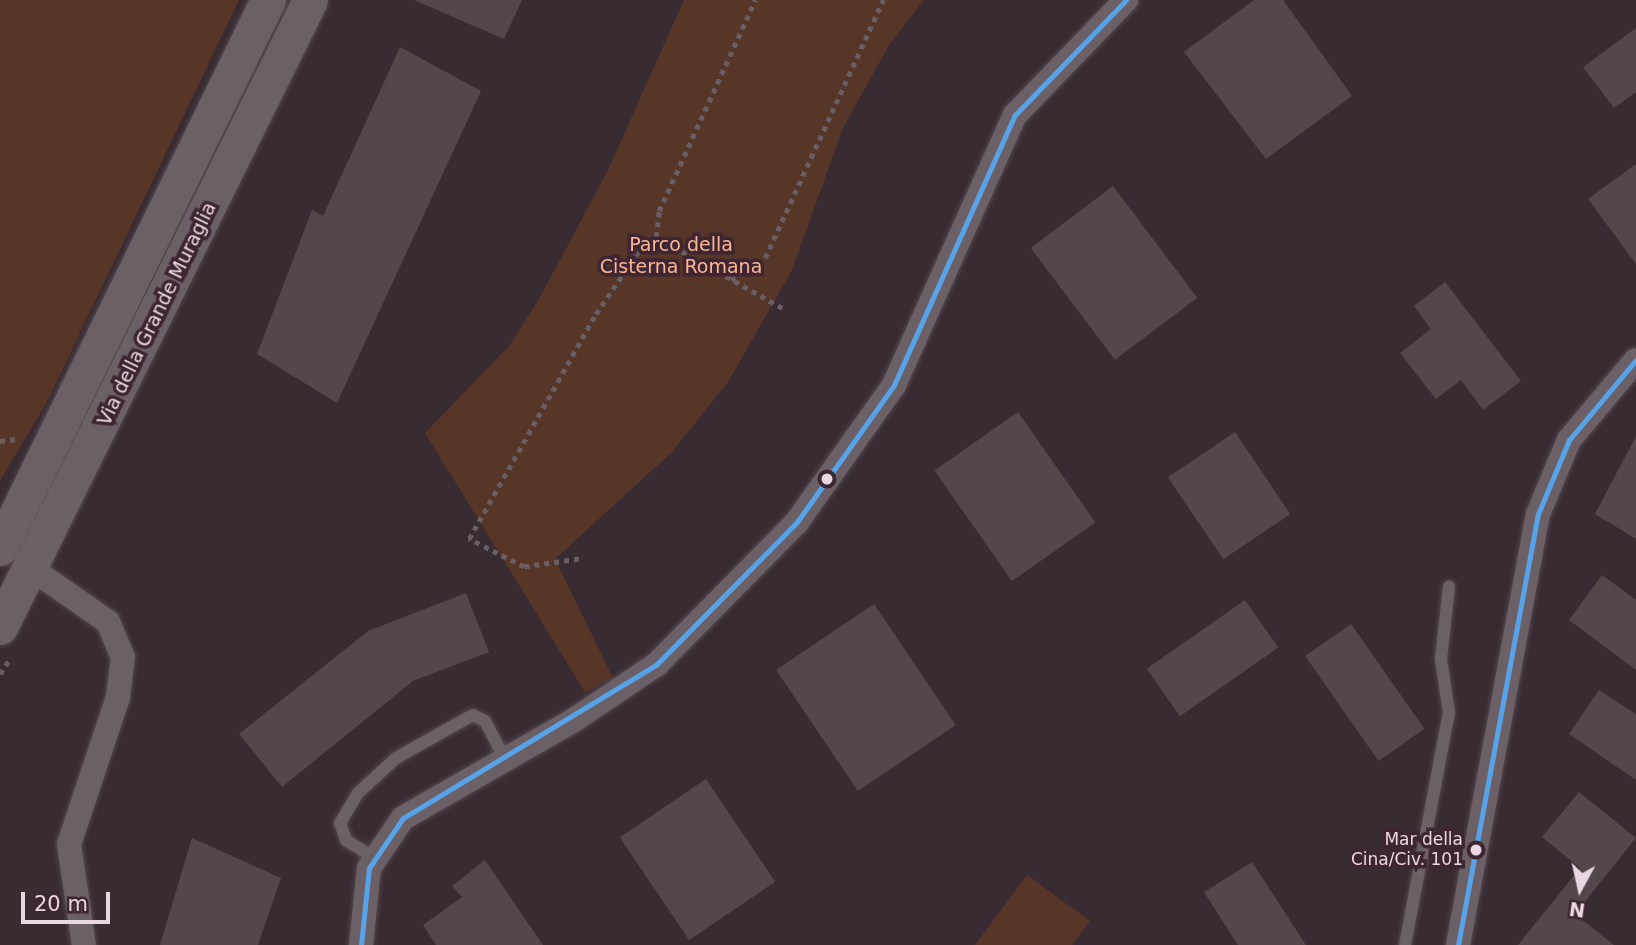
<!DOCTYPE html>
<html>
<head>
<meta charset="utf-8">
<style>
	body { margin:0 }
	#map { position:relative; width:1636px; height:945px; overflow:hidden; background:#382b32; font-family:"DejaVu Sans",sans-serif }
	div>[style] { position:absolute }
	.green>* { inset:0; background:#573627 }
	.building>* { inset:0; background:#54474b; transform-origin:0 0 }
	.path>* { height:4.5px; margin-top:-2.25px; transform-origin:0; background:repeating-linear-gradient(90deg,#685e63 0 5px,transparent 0 10px) }
	.roads { filter:drop-shadow(0 0 2px #53474e) drop-shadow(0 0 2px #53474e) }
	.lane>* { height:12px; margin:-6px; padding:0 6px; transform-origin:6px; border-radius:6px; background:#6b6066 }
	.street>* { height:24px; margin:-12px; padding:0 12px; transform-origin:12px; border-radius:12px; background:#6b6066 }
	.secondary>* { height:35px; margin:-17.5px; padding:0 17.5px; transform-origin:17.5px; border-radius:17.5px; background:#6b6066 }
	.bus-1>* { height:5px; margin:-2.5px; padding:0 2.5px; transform-origin:2.5px; border-radius:2.5px; background:#57a3e9 }
	.dots>* { width:19px; height:19px; translate:-50% -50%; box-sizing:border-box; border:4px solid #3e2533; border-radius:50% }
	span { translate:-50% -50%; white-space:nowrap; text-align:center; line-height:1.15; -webkit-text-stroke:7px #3e2533; paint-order:stroke }
	.bus-label { font-size:17px; color:#e9d8e1 }
	.right { translate:-100% -50%; text-align:right }
	.park-label { font-size:19px; color:#fcb691 }
	.street-label { font-size:19px; color:#e9d8e1 }
	.north { position:absolute; left:1545px; top:854px; width:70px; height:70px; -webkit-text-stroke:5px #3e2533; paint-order:stroke; rotate:188deg; font-size:19px; font-weight:700; line-height:28px; text-align:center; color:#e9d8e1 }
	.north::after { content:''; display:block; margin:auto; width:24px; height:32px; background:#e9d8e1; clip-path:polygon(50% 0,100% 100%,50% 72%,0 100%) }
	.scale { position:absolute; left:21px; top:892px; width:89px; height:32px; box-sizing:border-box; border:4px solid #e9d8e1; border-top:0; padding-left:9px; font-size:21px; line-height:24px; white-space:nowrap; color:#e9d8e1; -webkit-text-stroke:5px #3e2533; paint-order:stroke }
</style>
</head>
<body>
<div id="map">
	<div class="green">
		<i style="clip-path:polygon(0 0,239px 0,47px 402px,0 481px)"></i>
		<i style="clip-path:polygon(684px 0,924px 0,889px 45px,843px 128px,792px 270px,728px 382px,671px 453px,555px 559px,613px 678px,585px 692px,425px 433px,510px 345px,539px 299px,608px 170px)"></i>
		<i style="clip-path:polygon(1027px 875px,1090px 921px,1072px 945px,975px 945px)"></i>
	</div>
	<div class="building">
		<i style="clip-path:polygon(414px 0,522px 0,504px 39px)"></i>
		<i style="clip-path:polygon(1254px 0,1283px 0,1352px 96px,1266px 159px,1184px 52px)"></i>
		<i style="clip-path:polygon(1636px 28px,1636px 92px,1614px 108px,1583px 67px)"></i>
		<i style="clip-path:polygon(400px 47px,481px 91px,337px 403px,257px 354px,312px 210px,323px 216px)"></i>
		<i style="clip-path:polygon(1636px 164px,1636px 264px,1588px 199px)"></i>
		<i style="left:1113px;top:186px;width:140px;height:103px;rotate:53deg"></i>
		<i style="clip-path:polygon(1445px 282px,1521px 381px,1483px 410px,1461px 380px,1436px 399px,1400px 353px,1431px 329px,1414px 306px)"></i>
		<i style="left:1018px;top:412px;width:135px;height:102px;rotate:55deg"></i>
		<i style="left:1235px;top:432px;width:99px;height:81px;rotate:56deg"></i>
		<i style="clip-path:polygon(1636px 436px,1636px 539px,1595px 514px)"></i>
		<i style="clip-path:polygon(1602px 575px,1636px 600px,1636px 670px,1569px 620px)"></i>
		<i style="clip-path:polygon(466px 593px,489px 652px,413px 681px,282px 787px,239px 734px,368px 631px)"></i>
		<i style="left:1245px;top:600px;width:58px;height:120px;rotate:55deg"></i>
		<i style="left:874px;top:604px;width:146px;height:118px;rotate:56deg"></i>
		<i style="left:1351px;top:624px;width:128px;height:56px;rotate:55deg"></i>
		<i style="clip-path:polygon(1599px 690px,1636px 714px,1636px 780px,1569px 734px)"></i>
		<i style="left:706px;top:779px;width:124px;height:104px;rotate:56deg"></i>
		<i style="clip-path:polygon(1579px 792px,1636px 838px,1575px 914px,1614px 945px,1518px 945px,1580px 868px,1542px 837px)"></i>
		<i style="clip-path:polygon(192px 838px,281px 878px,258px 945px,160px 945px)"></i>
		<i style="clip-path:polygon(485px 860px,543px 945px,436px 945px,423px 925px,462px 897px,452px 886px)"></i>
		<i style="clip-path:polygon(1252px 862px,1306px 945px,1238px 945px,1204px 892px)"></i>
	</div>
	<div class="path">
		<i style="left:656px;top:237px;width:149px;rotate:29.3deg"></i>
		<i style="left:731px;top:280px;width:40px;rotate:-32.9deg"></i>
		<i style="left:765px;top:258px;width:284px;rotate:-65.4deg"></i>
		<i style="left:0;top:441px;width:17px;rotate:-7deg"></i>
		<i style="left:579px;top:559px;width:56px;rotate:171.7deg"></i>
		<i style="left:524px;top:567px;width:62px;rotate:-153deg"></i>
		<i style="left:469px;top:539px;width:258px;rotate:-60.6deg"></i>
		<i style="left:596px;top:314px;width:89px;rotate:-56deg"></i>
		<i style="left:646px;top:240px;width:10px;rotate:-17deg"></i>
		<i style="left:656px;top:237px;width:26px;rotate:-83deg"></i>
		<i style="left:659px;top:211px;width:232px;rotate:-65.5deg"></i>
		<i style="left:0;top:674px;width:20px;rotate:-57deg"></i>
	</div>
	<div class="roads">
		<div class="lane">
			<i style="left:373px;top:857px;width:32px;rotate:-148deg"></i>
			<i style="left:346px;top:840px;width:18px;rotate:-109deg"></i>
			<i style="left:340px;top:823px;width:35px;rotate:-59deg"></i>
			<i style="left:358px;top:793px;width:52px;rotate:-42.6deg"></i>
			<i style="left:396px;top:758px;width:88px;rotate:-29.2deg"></i>
			<i style="left:473px;top:715px;width:13px;rotate:27deg"></i>
			<i style="left:485px;top:721px;width:43px;rotate:62.2deg"></i>
			<i style="left:1405px;top:945px;width:236px;rotate:-79.3deg"></i>
			<i style="left:1449px;top:713px;width:55px;rotate:-98.4deg"></i>
			<i style="left:1441px;top:659px;width:73px;rotate:-83.7deg"></i>
		</div>
		<div class="street">
			<i style="left:32px;top:569px;width:93px;rotate:34.9deg"></i>
			<i style="left:108px;top:622px;width:38px;rotate:67deg"></i>
			<i style="left:123px;top:657px;width:40px;rotate:97.1deg"></i>
			<i style="left:118px;top:697px;width:155px;rotate:108.4deg"></i>
			<i style="left:69px;top:844px;width:102px;rotate:81.6deg"></i>
			<i style="left:361px;top:945px;width:77px;rotate:-84.1deg"></i>
			<i style="left:369px;top:868px;width:60px;rotate:-55.8deg"></i>
			<i style="left:403px;top:818px;width:197px;rotate:-29.8deg"></i>
			<i style="left:574px;top:720px;width:100px;rotate:-34deg"></i>
			<i style="left:657px;top:664px;width:199px;rotate:-45.4deg"></i>
			<i style="left:797px;top:522px;width:168px;rotate:-54.7deg"></i>
			<i style="left:894px;top:385px;width:296px;rotate:-65.9deg"></i>
			<i style="left:1015px;top:115px;width:160px;rotate:-46deg"></i>
			<i style="left:1458px;top:945px;width:438px;rotate:-79.5deg"></i>
			<i style="left:1538px;top:514px;width:80px;rotate:-67.3deg"></i>
			<i style="left:1569px;top:440px;width:104px;rotate:-50.1deg"></i>
		</div>
		<div class="secondary">
			<i style="left:0;top:548px;width:610px;rotate:-63.94deg"></i>
			<i style="left:0;top:627px;width:699px;rotate:-63.69deg"></i>
		</div>
	</div>
	<div class="bus-1">
		<i style="left:361px;top:945px;width:77px;rotate:-84.1deg"></i>
		<i style="left:369px;top:868px;width:60px;rotate:-55.8deg"></i>
		<i style="left:403px;top:818px;width:297px;rotate:-31.2deg"></i>
		<i style="left:657px;top:664px;width:199px;rotate:-45.4deg"></i>
		<i style="left:797px;top:522px;width:168px;rotate:-54.7deg"></i>
		<i style="left:894px;top:385px;width:296px;rotate:-65.9deg"></i>
		<i style="left:1015px;top:115px;width:160px;rotate:-46deg"></i>
		<i style="left:1458px;top:945px;width:438px;rotate:-79.5deg"></i>
		<i style="left:1538px;top:514px;width:80px;rotate:-67.3deg"></i>
		<i style="left:1569px;top:440px;width:104px;rotate:-50.1deg"></i>
	</div>
	<div class="dots">
		<i style="left:827px;top:479px;background:#e9d8e1"></i>
		<i style="left:1476px;top:850px;background:#e9d8e1"></i>
	</div>
	<div class="bus-label">
		<span class="right" style="left:1463px;top:850px">Mar della<br>Cina/Civ. 101</span>
	</div>
	<div class="park-label">
		<span style="left:681px;top:256px">Parco della<br>Cisterna Romana</span>
	</div>
	<div class="street-label">
		<span style="left:157px;top:314px;rotate:-64deg">Via della Grande Muraglia</span>
	</div>
	<div class="north">N</div>
	<div class="scale">20 m</div>
</div>
</body>
</html>
